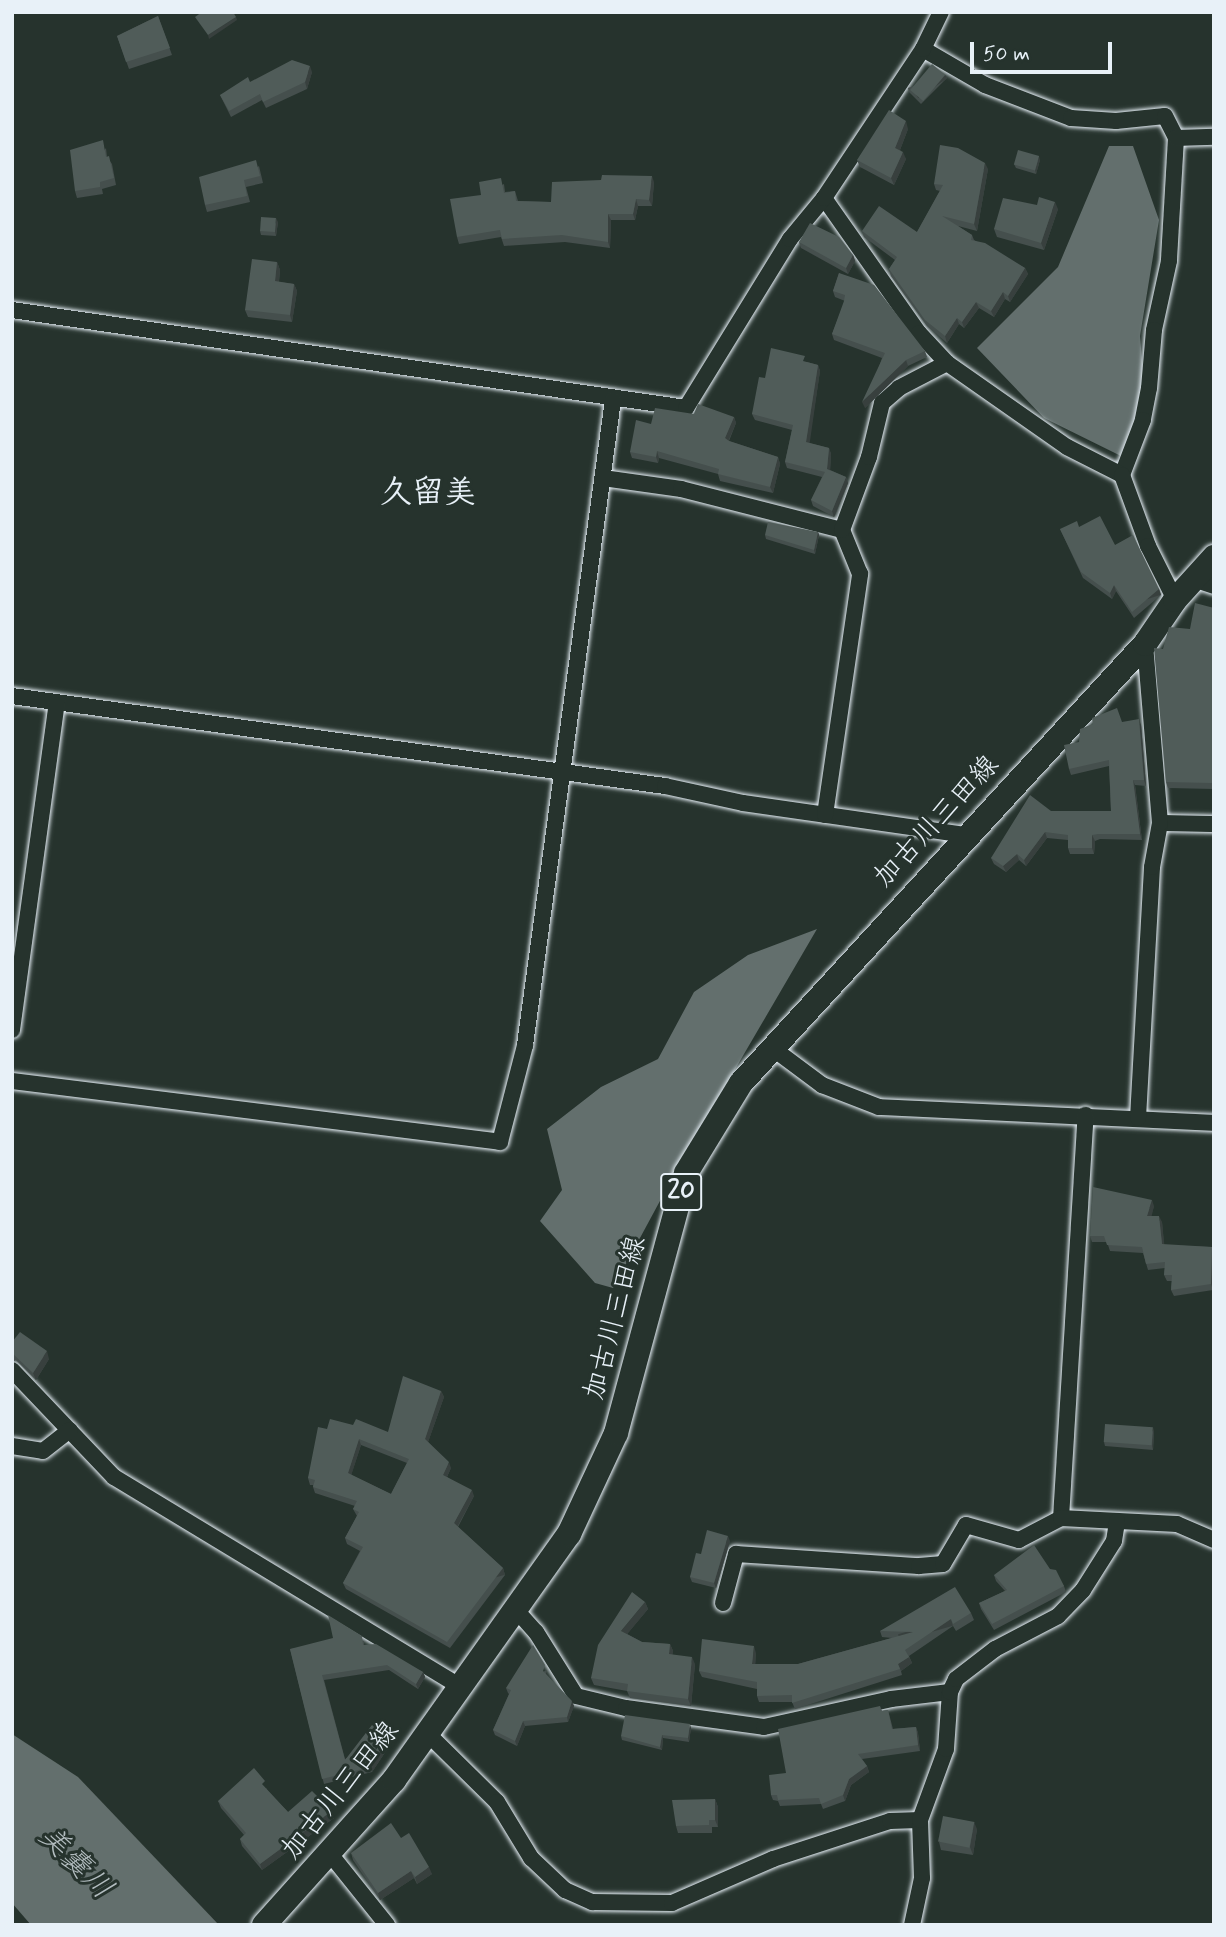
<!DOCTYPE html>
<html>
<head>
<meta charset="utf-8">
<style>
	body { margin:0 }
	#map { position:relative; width:1226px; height:1937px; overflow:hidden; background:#26332d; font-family:Mynerve,"Klee One",sans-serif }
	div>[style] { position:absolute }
	.water>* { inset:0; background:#636f6d }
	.roads { filter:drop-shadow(0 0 2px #e8f1f8) drop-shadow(0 0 2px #e8f1f8) }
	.street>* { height:16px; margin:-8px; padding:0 8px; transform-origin:8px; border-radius:8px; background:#26332d }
	.primary>* { height:24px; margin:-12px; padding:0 12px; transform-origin:12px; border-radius:12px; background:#26332d }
	.wall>* { inset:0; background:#454f4d }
	.shaded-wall>* { inset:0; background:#38403e; transform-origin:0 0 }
	.building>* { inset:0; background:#505c59; transform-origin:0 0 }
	span { translate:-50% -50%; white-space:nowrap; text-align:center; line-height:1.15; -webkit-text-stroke:6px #26332d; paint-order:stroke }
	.shield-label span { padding:2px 5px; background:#26332d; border:2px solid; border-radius:5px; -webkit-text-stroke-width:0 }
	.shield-label { font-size:26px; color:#e8f1f8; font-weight:700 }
	.street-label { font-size:28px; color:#e8f1f8 }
	.water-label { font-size:30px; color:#b3bdc0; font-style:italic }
	.quarter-label { font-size:32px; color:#e8f1f8; font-weight:700 }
	.frame { position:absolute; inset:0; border:14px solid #e8f1f8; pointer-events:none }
	.scale { position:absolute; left:970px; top:42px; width:142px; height:32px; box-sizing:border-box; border:4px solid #e8f1f8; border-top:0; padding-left:9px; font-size:21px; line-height:24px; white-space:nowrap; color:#e8f1f8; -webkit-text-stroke:5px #26332d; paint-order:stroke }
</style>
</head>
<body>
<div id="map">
	<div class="water">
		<i style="clip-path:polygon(1109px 146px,1133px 146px,1159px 220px,1140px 336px,1147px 420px,1121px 456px,1044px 418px,977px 348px,1058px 267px)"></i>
		<i style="clip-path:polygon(817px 929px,681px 1162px,613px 1288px,595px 1283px,540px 1221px,562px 1190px,547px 1129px,601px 1087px,658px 1059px,694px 992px,748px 955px)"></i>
		<i style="clip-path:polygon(12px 1734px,78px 1777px,219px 1925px,31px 1925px,12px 1903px)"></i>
	</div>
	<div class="roads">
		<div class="street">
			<i style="left:923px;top:49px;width:72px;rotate:30.1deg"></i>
			<i style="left:985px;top:85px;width:92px;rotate:21deg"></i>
			<i style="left:1071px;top:118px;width:45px;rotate:3.8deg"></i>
			<i style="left:1116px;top:121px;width:49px;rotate:-5.8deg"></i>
			<i style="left:1165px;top:116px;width:25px;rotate:63deg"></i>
			<i style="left:1176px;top:138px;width:123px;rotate:93.3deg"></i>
			<i style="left:1169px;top:261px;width:71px;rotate:102.3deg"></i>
			<i style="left:1154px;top:330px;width:58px;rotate:94.9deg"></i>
			<i style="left:1149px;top:388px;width:33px;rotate:101deg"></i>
			<i style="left:1143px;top:420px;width:59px;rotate:110.9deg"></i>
			<i style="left:1176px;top:138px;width:38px;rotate:-2deg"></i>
			<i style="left:824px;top:198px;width:165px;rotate:54.9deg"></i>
			<i style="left:919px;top:333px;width:41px;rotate:47deg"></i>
			<i style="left:947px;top:363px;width:146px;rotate:35deg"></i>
			<i style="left:1067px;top:447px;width:62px;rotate:27deg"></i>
			<i style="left:1122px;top:475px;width:76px;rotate:69.9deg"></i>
			<i style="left:1148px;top:546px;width:60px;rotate:63.4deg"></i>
			<i style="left:12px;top:310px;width:681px;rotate:8.27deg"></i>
			<i style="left:686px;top:408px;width:198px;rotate:-58.4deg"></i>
			<i style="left:790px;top:239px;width:53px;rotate:-50.3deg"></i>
			<i style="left:824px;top:198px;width:179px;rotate:-56.4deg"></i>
			<i style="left:923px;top:49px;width:41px;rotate:-64.1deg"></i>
			<i style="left:603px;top:478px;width:79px;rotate:8deg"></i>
			<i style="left:681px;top:489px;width:166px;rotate:14.3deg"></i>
			<i style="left:1193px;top:579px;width:22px;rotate:18deg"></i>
			<i style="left:12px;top:696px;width:659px;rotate:7.85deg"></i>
			<i style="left:665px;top:786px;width:80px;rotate:12.3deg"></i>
			<i style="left:743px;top:803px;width:224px;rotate:8.2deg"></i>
			<i style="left:825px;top:815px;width:244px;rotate:-81.7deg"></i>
			<i style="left:860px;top:574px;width:48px;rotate:-112.2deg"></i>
			<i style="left:842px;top:530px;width:78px;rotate:-69.7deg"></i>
			<i style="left:869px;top:457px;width:56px;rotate:-76.5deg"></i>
			<i style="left:882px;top:403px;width:23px;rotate:-41deg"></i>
			<i style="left:899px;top:388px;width:54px;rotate:-27.5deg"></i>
			<i style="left:1160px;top:823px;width:54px;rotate:1.1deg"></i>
			<i style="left:12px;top:1030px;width:330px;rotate:-82.2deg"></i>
			<i style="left:771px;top:1047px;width:64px;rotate:36.7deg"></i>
			<i style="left:822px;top:1085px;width:61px;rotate:21.1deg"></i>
			<i style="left:879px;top:1107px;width:335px;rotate:2.7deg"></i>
			<i style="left:12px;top:1081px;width:492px;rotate:7.1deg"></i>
			<i style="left:500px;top:1142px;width:100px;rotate:-75.5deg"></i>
			<i style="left:525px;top:1045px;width:651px;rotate:-82.23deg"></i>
			<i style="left:1138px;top:1118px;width:251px;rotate:-86.8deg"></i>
			<i style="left:1152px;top:867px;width:45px;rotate:-79.7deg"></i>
			<i style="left:1160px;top:823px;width:180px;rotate:-94.8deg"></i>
			<i style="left:12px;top:1370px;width:148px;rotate:46.4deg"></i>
			<i style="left:114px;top:1477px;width:406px;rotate:31.2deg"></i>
			<i style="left:12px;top:1446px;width:31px;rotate:9deg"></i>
			<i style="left:43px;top:1451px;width:34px;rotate:-38deg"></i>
			<i style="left:1061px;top:1518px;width:404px;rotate:-86.5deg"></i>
			<i style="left:723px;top:1603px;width:51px;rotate:-75.1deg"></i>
			<i style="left:736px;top:1554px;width:183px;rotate:3.8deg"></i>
			<i style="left:919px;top:1566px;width:24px;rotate:-5deg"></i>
			<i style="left:943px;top:1564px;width:45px;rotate:-59.5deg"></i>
			<i style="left:966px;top:1525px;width:55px;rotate:15.8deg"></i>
			<i style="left:1019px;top:1540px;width:47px;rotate:-27.6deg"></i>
			<i style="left:1061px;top:1518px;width:116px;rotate:3deg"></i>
			<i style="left:1177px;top:1524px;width:40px;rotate:23.4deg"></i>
			<i style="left:516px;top:1610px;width:30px;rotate:48deg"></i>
			<i style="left:536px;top:1632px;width:75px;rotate:58deg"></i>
			<i style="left:576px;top:1696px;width:51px;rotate:13.5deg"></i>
			<i style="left:626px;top:1708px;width:139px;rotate:7.8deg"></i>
			<i style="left:764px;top:1727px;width:130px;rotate:-12.4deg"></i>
			<i style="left:891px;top:1699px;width:59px;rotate:-6.8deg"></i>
			<i style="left:427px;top:1733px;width:98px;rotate:44.6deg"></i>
			<i style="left:497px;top:1802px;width:66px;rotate:58.7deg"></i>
			<i style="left:531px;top:1858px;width:47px;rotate:43.3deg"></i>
			<i style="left:565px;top:1890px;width:30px;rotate:24deg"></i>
			<i style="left:592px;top:1902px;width:80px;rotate:0.7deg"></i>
			<i style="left:672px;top:1903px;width:110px;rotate:-23.5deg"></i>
			<i style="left:773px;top:1859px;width:123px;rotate:-18deg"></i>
			<i style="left:890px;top:1821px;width:30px;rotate:-2deg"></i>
			<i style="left:331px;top:1855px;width:90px;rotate:51.3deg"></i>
			<i style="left:912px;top:1925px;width:48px;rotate:-78deg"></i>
			<i style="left:922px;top:1878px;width:58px;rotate:-92deg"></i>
			<i style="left:920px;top:1820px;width:76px;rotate:-69.9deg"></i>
			<i style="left:946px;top:1749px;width:57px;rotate:-86deg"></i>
			<i style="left:950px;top:1692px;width:14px;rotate:-65deg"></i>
			<i style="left:956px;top:1679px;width:49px;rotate:-37.6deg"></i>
			<i style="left:995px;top:1649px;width:71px;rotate:-27.6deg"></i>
			<i style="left:1058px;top:1616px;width:36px;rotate:-46deg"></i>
			<i style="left:1083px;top:1590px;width:58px;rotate:-57.7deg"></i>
			<i style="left:1114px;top:1541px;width:20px;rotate:-81deg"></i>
		</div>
		<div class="primary">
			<i style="left:264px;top:1925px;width:195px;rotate:-48.1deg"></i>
			<i style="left:394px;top:1780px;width:302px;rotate:-54.6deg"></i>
			<i style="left:569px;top:1534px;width:111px;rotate:-65deg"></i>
			<i style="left:616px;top:1433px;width:269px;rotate:-74.9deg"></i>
			<i style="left:686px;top:1173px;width:105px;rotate:-58.6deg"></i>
			<i style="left:741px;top:1083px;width:597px;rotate:-47.38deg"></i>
			<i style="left:1145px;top:644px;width:53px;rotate:-55.7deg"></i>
			<i style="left:1175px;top:600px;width:58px;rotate:-47.8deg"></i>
		</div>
	</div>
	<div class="wall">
		<i style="clip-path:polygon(158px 16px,172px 55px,129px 69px,117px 36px)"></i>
		<i style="clip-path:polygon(312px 72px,307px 89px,266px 108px,262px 100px,231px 117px,220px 95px,250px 82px)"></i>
		<i style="clip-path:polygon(945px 75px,947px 78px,921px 104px,909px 92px,908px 88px)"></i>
		<i style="clip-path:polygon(908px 129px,900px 150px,906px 159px,894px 185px,860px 167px,857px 160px)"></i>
		<i style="clip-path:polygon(106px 148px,107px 157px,112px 164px,116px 185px,102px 189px,103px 194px,77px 198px,75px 191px)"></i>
		<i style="clip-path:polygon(1040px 160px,1036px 174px,1016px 168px,1014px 164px)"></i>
		<i style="clip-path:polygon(259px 166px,263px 183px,246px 187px,250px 202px,207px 212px,205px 205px)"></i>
		<i style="clip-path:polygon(988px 169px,977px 231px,958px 226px,972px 235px,974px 240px,1025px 268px,1028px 274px,1010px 302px,1005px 299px,994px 317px,979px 308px,964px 328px,959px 324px,947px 343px,927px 326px,891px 276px,889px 269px,895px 260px,864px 237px,862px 231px,917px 232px,940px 191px,936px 190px,934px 184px)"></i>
		<i style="clip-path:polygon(654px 182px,652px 206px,638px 206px,635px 220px,611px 220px,610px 248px,565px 242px,504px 246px,501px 237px,459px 244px,457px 237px,481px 195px,504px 184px,505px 192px,515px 191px,518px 201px,551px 202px)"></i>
		<i style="clip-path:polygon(1058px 209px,1044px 250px,997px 237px,994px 229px)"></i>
		<i style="clip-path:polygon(278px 222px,276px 236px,261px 235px,260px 231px)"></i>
		<i style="clip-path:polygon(799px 242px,853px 255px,855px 261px,848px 274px,801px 248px)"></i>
		<i style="clip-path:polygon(277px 262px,280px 270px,279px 282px,294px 284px,297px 291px,292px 322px,248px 317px,245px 310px)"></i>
		<i style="clip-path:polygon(839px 273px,925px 351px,927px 357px,908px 366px,865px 408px,882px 358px,834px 340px,832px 334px,845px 301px,835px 297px,833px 291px)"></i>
		<i style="clip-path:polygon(807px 362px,818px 365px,820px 371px,809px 443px,829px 448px,831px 454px,830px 470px,846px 477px,848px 483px,834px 517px,813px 506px,811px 500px,822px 477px,787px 468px,785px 462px,792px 430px,755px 420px,752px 414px,765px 378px)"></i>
		<i style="clip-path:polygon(694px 414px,734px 417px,736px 423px,729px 441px,778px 457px,780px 464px,773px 493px,720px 481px,718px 474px,659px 458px,658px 463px,632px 458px,630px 452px,651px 424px)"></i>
		<i style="clip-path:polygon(1079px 527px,1115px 545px,1159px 589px,1161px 595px,1134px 618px,1116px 591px,1112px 599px,1083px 578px,1060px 529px)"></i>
		<i style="clip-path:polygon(818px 532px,819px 535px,815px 554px,766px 539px,765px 535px)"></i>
		<i style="clip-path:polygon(1214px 608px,1214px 789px,1168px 788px,1166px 782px,1163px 649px,1190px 629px)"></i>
		<i style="clip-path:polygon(1122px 722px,1141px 725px,1146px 786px,1135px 785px,1142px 840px,1100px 839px,1095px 841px,1094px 854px,1070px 854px,1068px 848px,1068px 840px,1047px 838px,1026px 866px,1019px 860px,1006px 872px,994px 864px,991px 858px,1051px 811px,1111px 811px,1109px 766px,1071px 775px,1069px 769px)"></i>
		<i style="clip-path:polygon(1154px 1206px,1151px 1216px,1162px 1222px,1164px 1245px,1212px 1247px,1213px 1290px,1174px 1296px,1171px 1290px,1172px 1281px,1167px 1281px,1164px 1275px,1165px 1268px,1148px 1270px,1143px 1253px,1110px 1251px,1107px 1242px,1092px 1242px,1090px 1236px)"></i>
		<i style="clip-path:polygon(12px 1342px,49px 1359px,36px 1380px,16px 1360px,12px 1362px)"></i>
		<i style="clip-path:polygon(evenodd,441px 1391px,444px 1397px,428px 1442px,451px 1468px,447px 1477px,474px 1496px,458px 1527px,503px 1568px,505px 1575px,450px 1648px,346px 1589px,343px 1583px,360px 1551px,347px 1544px,345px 1538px,357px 1516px,353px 1509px,355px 1506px,315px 1493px,313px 1487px,313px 1485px,310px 1485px,308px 1478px,327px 1429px,388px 1432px,441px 1391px,361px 1445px,407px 1463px,391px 1494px,351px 1475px,361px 1445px)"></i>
		<i style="clip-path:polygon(1154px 1431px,1153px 1450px,1105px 1446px,1104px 1442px)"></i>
		<i style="clip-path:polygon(730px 1541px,716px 1588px,692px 1582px,690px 1577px,701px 1554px)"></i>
		<i style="clip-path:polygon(1050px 1569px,1064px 1586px,1066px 1592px,994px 1630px,981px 1609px,979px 1603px,1005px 1591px,996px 1581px,994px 1575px)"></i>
		<i style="clip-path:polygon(645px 1602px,648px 1609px,627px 1634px,642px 1642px,670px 1644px,673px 1651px,672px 1655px,695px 1664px,691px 1706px,630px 1698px,627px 1691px,594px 1685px,591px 1678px)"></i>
		<i style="clip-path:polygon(971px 1613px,974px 1620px,956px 1631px,953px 1626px,909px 1656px,912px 1663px,901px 1671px,902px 1675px,795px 1709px,792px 1702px,759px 1702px,757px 1696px,757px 1689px,702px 1677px,699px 1671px,756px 1653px,755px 1664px,798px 1664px,892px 1638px,882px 1637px,880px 1631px)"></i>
		<i style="clip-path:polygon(364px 1641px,364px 1645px,423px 1672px,425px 1677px,418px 1689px,389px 1670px,324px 1680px,345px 1759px,390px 1737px,392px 1742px,372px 1772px,324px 1784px,290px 1649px)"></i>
		<i style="clip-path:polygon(547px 1670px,546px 1674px,574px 1706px,568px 1722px,525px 1726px,517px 1746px,495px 1735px,493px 1730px,509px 1694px,508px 1693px,506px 1688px)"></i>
		<i style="clip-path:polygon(880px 1706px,882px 1711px,888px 1710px,893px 1729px,916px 1727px,918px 1733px,920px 1751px,862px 1759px,867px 1766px,869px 1772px,851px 1785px,845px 1801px,823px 1809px,821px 1804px,780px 1806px,778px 1801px,773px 1800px,771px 1795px,786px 1773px)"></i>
		<i style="clip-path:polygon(691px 1728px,689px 1742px,663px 1738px,662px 1750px,622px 1740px,621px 1736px)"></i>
		<i style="clip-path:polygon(267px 1788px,266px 1789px,288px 1812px,334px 1818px,262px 1870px,242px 1846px,240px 1839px,244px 1835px,221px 1808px,218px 1801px)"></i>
		<i style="clip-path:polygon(715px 1799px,718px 1807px,718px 1827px,712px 1827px,712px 1833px,678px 1833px,676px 1826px)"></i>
		<i style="clip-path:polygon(977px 1829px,973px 1855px,941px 1850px,939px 1842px)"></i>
		<i style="clip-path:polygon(401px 1838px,432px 1874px,417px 1884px,414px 1878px,380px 1900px,353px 1860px,351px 1853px)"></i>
	</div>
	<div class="shaded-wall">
		<i style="clip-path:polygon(236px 17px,237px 20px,209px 39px,208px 35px)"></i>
		<i style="clip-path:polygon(310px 66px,312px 72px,307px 89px,305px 82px)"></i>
		<i style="left:945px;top:75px;width:4px;height:35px;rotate:56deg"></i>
		<i style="clip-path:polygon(906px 121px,908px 129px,898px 155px,895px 148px)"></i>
		<i style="clip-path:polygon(903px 152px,906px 159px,894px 185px,891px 178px)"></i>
		<i style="clip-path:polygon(1039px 156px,1040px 160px,1036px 174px,1035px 170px)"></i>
		<i style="clip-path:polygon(985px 163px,988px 169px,977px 231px,974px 224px)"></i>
		<i style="clip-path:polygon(652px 176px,654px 182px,652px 206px,649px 200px)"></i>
		<i style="clip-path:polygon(636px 199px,638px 206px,635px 220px,633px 214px)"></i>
		<i style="clip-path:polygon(1055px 202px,1058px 209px,1044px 250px,1041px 243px)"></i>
		<i style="clip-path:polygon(608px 214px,611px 220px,610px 248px,608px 242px)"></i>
		<i style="clip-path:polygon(276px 218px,278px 222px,276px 236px,275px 232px)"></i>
		<i style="clip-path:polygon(853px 255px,855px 261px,848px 274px,846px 268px)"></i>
		<i style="clip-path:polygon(277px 262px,280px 270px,278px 289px,275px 281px)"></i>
		<i style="clip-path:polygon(1025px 268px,1028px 274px,1010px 302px,1008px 296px)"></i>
		<i style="clip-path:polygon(294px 284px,297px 291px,292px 322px,290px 315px)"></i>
		<i style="clip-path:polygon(1003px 292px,1005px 299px,994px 317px,991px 311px)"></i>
		<i style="clip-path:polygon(976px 302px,979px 308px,964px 328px,962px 322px)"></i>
		<i style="clip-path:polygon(957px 318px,959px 324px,947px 343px,945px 336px)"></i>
		<i style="clip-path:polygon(906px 360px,908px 366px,865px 408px,862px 402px)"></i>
		<i style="clip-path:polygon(818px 365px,820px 371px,809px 448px,806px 442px)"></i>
		<i style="clip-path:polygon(734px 417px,736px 423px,727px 444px,725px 438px)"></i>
		<i style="clip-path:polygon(829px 448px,831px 454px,830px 475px,827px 469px)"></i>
		<i style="clip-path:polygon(657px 451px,659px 458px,658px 463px,656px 457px)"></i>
		<i style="clip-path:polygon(778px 457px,780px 464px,773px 493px,770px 487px)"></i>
		<i style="clip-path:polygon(846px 477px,848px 483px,834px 517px,832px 511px)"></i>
		<i style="clip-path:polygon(818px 532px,819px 535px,815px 554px,814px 550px)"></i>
		<i style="clip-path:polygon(1114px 585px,1116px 591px,1112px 599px,1110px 593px)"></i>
		<i style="left:1159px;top:589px;width:6px;height:35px;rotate:72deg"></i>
		<i style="clip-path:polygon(1139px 719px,1141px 725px,1146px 786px,1144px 780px)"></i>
		<i style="clip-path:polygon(1133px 780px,1135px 785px,1142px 840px,1140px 834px)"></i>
		<i style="clip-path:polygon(1045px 832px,1047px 838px,1026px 866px,1024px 860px)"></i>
		<i style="clip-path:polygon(1092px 835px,1095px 841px,1094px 854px,1092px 848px)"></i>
		<i style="clip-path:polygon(1017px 854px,1019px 860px,1006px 872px,1003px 866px)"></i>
		<i style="clip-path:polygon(1152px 1200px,1154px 1206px,1150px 1223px,1147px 1216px)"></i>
		<i style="clip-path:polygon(1159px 1216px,1162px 1222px,1165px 1251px,1162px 1244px)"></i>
		<i style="clip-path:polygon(1212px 1247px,1214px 1251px,1213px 1290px,1211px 1284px)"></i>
		<i style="clip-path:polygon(47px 1351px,49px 1359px,36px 1380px,33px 1373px)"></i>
		<i style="clip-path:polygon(441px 1391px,444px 1397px,427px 1445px,425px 1439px)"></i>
		<i style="clip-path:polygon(1153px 1427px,1154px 1431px,1153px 1450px,1152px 1446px)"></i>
		<i style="clip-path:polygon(359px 1439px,361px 1445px,350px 1479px,348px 1473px)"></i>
		<i style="clip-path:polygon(449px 1462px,451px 1468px,445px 1481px,443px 1475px)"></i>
		<i style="clip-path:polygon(472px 1490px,474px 1496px,456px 1529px,454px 1523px)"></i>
		<i style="clip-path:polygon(728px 1536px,730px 1541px,716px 1588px,714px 1583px)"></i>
		<i style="left:503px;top:1568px;width:7px;height:93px;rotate:74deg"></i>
		<i style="clip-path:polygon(645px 1602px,648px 1609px,624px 1638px,621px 1631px)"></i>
		<i style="left:951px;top:1619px;width:7px;height:55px;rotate:74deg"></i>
		<i style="clip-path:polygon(670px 1644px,673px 1651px,672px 1662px,669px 1654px)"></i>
		<i style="clip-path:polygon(754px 1646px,756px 1653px,755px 1671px,752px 1664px)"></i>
		<i style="clip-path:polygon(692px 1657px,695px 1664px,691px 1706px,688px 1699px)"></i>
		<i style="clip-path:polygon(909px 1657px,912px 1663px,901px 1671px,898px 1664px)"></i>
		<i style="clip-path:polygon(423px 1672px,425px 1677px,418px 1689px,416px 1684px)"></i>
		<i style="clip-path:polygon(572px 1701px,574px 1706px,568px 1722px,567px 1717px)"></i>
		<i style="clip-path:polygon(523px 1721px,525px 1726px,517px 1746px,515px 1741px)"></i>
		<i style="clip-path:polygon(690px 1724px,691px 1728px,689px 1742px,688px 1738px)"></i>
		<i style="clip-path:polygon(916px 1727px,918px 1733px,920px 1751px,918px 1745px)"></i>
		<i style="clip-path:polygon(662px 1735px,663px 1738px,662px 1750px,660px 1747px)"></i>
		<i style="clip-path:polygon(390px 1737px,392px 1742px,372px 1772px,370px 1767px)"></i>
		<i style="clip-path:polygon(867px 1766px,869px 1772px,851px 1785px,845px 1801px,843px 1795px,849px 1779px)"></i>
		<i style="clip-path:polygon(715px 1799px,718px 1807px,718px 1827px,715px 1820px)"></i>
		<i style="clip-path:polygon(332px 1811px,334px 1818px,262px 1870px,260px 1864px)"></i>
		<i style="clip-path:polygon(974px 1822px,977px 1829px,973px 1855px,970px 1847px)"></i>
		<i style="clip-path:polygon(429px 1867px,432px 1874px,417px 1884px,415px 1877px)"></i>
		<i style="clip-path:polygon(411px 1871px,414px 1878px,380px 1900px,378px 1893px)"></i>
	</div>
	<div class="building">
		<i style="clip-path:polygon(202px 12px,233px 12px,236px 17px,208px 35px,195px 17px)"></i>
		<i style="clip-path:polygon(158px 16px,170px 48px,126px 62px,117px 36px)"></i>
		<i style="clip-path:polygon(292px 60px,310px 66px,305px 82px,263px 102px,260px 94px,229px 111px,220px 95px,248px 77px,250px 82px)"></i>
		<i style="left:932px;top:64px;width:17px;height:34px;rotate:40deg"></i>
		<i style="clip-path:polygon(889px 110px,906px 121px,895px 148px,903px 152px,891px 178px,857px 160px)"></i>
		<i style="clip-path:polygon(103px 140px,106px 157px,109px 156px,114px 178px,100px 182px,100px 187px,75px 191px,70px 150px)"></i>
		<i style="clip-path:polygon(940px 145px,958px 148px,985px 163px,974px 224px,942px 216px,972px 235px,971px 240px,985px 243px,1025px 268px,1008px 296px,1003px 292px,991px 311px,976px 302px,962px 322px,957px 318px,945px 336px,925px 320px,889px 269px,897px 257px,862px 231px,879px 206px,917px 232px,943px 185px,934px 184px)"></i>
		<i style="left:1018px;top:150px;width:22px;height:15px;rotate:16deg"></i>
		<i style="clip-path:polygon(256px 160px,260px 176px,244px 180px,247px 196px,205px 205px,199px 177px)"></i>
		<i style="clip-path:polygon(602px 175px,652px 176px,649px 200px,636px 199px,633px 214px,608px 214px,608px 242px,562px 235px,502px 239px,500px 230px,457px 237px,450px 199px,481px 195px,479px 182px,501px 178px,504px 193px,515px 191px,516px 201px,551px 202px,552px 182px,601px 180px)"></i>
		<i style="clip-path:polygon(1039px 197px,1055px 202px,1041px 243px,994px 229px,1003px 198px,1037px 205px)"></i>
		<i style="left:261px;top:217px;width:15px;height:14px;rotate:4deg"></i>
		<i style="clip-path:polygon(810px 223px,839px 237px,853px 255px,846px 268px,799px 242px)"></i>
		<i style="clip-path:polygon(252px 259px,277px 262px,275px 281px,294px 284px,290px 315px,245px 310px)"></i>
		<i style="clip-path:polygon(839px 273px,874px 285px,925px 351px,906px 360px,862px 402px,885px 353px,832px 334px,844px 301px,845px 295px,833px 291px)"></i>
		<i style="clip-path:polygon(771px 348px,805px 356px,803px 361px,818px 365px,806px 442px,829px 448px,827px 469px,846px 477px,832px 511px,811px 500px,825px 472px,785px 462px,793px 425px,752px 414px,759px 377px,765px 378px)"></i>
		<i style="clip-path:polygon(698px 404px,734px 417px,725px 438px,729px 441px,778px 457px,770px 487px,718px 474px,719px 469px,657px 451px,656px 457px,630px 452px,636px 420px,651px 424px,655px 408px,694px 414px)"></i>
		<i style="clip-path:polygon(1100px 516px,1115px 545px,1133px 535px,1159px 589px,1132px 612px,1114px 585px,1110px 593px,1081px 572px,1060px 529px,1077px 521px,1079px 527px)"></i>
		<i style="clip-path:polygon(768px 522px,818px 532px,814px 550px,765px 535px)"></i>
		<i style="clip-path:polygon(1195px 603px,1214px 608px,1214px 783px,1166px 782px,1154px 648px,1163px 649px,1169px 627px,1190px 629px)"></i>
		<i style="clip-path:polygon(1117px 708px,1122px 722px,1139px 719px,1144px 780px,1133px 780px,1140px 834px,1098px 834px,1092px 835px,1092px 848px,1068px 848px,1068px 835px,1045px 832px,1024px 860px,1017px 854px,1003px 866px,991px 858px,1030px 795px,1051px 811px,1111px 811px,1109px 760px,1069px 769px,1064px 745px,1079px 742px,1080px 729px,1093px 724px,1092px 718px)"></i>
		<i style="clip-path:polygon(1093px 1187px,1152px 1200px,1147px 1216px,1159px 1216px,1162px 1244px,1212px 1247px,1211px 1284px,1171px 1290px,1172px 1275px,1164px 1275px,1165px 1262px,1146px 1264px,1142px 1247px,1107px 1245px,1104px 1236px,1090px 1236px)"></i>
		<i style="clip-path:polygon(20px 1332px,47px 1351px,33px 1373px,12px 1353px,12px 1342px)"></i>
		<i style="clip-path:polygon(evenodd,403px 1376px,441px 1391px,425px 1439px,449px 1462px,443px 1475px,472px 1490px,454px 1523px,503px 1568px,447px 1642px,343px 1583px,363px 1547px,345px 1538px,359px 1512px,353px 1509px,357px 1501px,313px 1487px,315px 1480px,308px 1478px,318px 1427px,327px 1429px,330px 1419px,353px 1425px,356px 1419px,388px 1432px,403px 1376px,359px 1439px,409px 1459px,391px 1494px,348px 1473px,359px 1439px)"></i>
		<i style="left:1105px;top:1424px;width:48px;height:18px;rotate:4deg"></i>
		<i style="clip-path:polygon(707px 1530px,728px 1536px,714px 1583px,690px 1577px,696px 1553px,701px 1554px)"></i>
		<i style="clip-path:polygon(1034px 1545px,1050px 1569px,1056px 1570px,1064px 1586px,992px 1624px,979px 1603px,1007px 1590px,994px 1575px)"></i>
		<i style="clip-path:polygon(955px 1587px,971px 1613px,953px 1624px,951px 1619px,905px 1650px,909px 1657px,898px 1664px,900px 1669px,792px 1703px,792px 1695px,757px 1696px,757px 1682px,699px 1671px,702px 1639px,754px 1646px,752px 1664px,798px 1664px,913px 1632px,880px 1631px)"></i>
		<i style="clip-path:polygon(632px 1592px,645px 1602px,621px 1631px,642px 1642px,670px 1644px,669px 1654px,692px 1657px,688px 1699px,627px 1691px,628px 1684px,591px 1678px,598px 1645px)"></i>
		<i style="clip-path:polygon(328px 1615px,362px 1636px,363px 1645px,376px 1644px,423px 1672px,416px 1684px,387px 1665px,322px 1675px,345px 1760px,372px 1725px,390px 1737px,370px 1767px,322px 1779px,290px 1649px,333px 1638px)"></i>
		<i style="clip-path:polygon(533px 1645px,545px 1665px,543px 1671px,572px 1701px,567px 1717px,523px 1721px,515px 1741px,493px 1730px,511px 1690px,506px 1688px)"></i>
		<i style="clip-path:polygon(880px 1706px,881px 1711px,888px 1710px,892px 1729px,916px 1727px,918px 1745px,858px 1754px,867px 1766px,849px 1779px,843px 1795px,821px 1804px,819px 1798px,778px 1800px,777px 1795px,771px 1795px,769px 1775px,786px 1773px,778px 1729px)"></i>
		<i style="clip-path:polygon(625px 1715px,690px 1724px,688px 1738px,662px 1735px,660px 1747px,621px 1736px)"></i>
		<i style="clip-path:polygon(254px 1768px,265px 1781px,262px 1784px,288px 1812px,312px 1791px,332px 1811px,260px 1864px,240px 1839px,246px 1833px,218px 1801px)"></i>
		<i style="clip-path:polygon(715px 1799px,715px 1820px,709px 1820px,709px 1825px,676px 1826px,672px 1800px)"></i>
		<i style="left:943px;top:1816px;width:32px;height:26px;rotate:11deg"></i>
		<i style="clip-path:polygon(391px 1823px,401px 1838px,409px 1833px,429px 1867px,415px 1877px,411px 1871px,378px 1893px,351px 1853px)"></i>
	</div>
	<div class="shield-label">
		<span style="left:681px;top:1192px">20</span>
	</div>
	<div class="street-label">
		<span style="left:937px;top:822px;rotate:-47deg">加古川三田線</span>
		<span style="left:616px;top:1318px;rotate:-75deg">加古川三田線</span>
		<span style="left:341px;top:1791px;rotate:-51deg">加古川三田線</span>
	</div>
	<div class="water-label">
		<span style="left:75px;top:1863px;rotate:45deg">美嚢川</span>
	</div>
	<div class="quarter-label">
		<span style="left:428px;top:493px">久留美</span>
	</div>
	<div class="frame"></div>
	<div class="scale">50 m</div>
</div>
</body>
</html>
